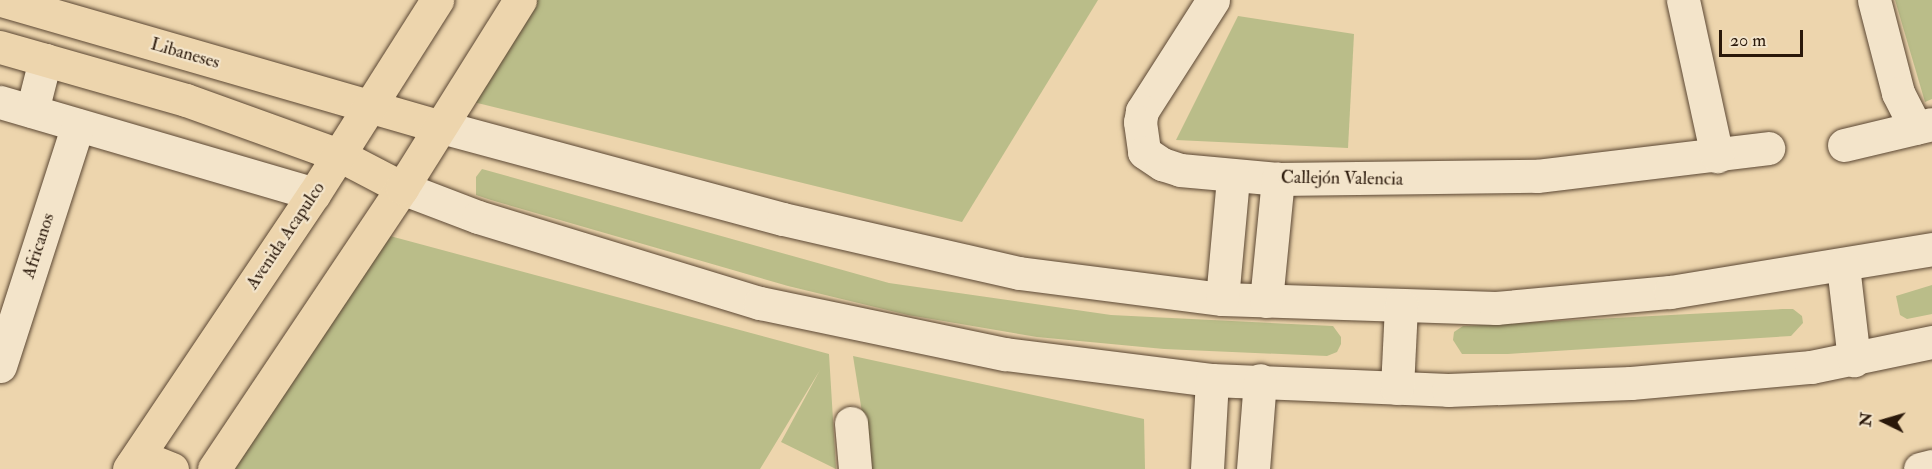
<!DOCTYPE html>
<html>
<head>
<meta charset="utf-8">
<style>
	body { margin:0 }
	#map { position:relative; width:1932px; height:469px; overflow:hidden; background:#edd5ad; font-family:"IM FELL Double Pica",serif }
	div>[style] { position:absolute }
	.green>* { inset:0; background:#babd89 }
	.roads { filter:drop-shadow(0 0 2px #5b4733) drop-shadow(0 0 2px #5b4733) }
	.minor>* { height:33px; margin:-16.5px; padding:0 16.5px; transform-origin:16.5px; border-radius:16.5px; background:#f3e4ca }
	.major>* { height:33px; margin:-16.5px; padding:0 16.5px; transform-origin:16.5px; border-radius:16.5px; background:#edd5ad }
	span { translate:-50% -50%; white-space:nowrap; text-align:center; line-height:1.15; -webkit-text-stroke:4.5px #f3e4ca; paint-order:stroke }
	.street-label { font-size:18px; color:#2a180a }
	.north { position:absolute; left:1854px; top:391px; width:60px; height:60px; -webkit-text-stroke:4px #f3e4ca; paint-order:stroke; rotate:275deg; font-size:16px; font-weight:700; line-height:24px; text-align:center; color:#2a180a }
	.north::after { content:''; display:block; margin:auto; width:21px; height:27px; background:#2a180a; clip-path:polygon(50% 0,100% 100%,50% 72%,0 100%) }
	.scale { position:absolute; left:1719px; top:30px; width:84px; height:27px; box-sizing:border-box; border:3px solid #2a180a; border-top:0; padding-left:8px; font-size:18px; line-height:21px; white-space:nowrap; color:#2a180a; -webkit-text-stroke:4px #f3e4ca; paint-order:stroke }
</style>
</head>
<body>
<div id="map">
	<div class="green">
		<i style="clip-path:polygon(524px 0,1098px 0,962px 222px,457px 98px)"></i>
		<i style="clip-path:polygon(1895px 0,1932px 0,1932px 99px,1925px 102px)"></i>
		<i style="clip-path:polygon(1238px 16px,1354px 34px,1348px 148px,1176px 140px)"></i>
		<i style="clip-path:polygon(482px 169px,889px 283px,1111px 315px,1333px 326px,1341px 337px,1341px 344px,1337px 352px,1327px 356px,1164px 349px,1037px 337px,908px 315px,788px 286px,491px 200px,476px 195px,476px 177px)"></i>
		<i style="clip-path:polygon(364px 229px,829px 354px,836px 469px,781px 442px,820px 370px,760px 469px,203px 469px)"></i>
		<i style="clip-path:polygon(1932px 285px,1932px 314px,1907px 319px,1900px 315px,1896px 296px)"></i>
		<i style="clip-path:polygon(1783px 309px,1793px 309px,1802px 316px,1803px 323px,1791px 336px,1508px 354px,1462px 354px,1453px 340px,1454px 332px,1463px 326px)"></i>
		<i style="clip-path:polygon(853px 356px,1144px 419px,1145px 469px,871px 469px)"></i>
	</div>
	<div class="roads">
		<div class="minor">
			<i style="left:1213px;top:0;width:132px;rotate:122.6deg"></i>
			<i style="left:1142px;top:111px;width:11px;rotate:100deg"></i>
			<i style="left:1140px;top:122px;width:30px;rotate:82deg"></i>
			<i style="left:1144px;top:152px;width:22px;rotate:34deg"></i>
			<i style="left:1162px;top:164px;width:19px;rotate:18deg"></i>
			<i style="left:1180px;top:170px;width:98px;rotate:5.2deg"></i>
			<i style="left:1278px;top:179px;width:259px;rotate:-0.7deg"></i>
			<i style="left:1537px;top:176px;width:233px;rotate:-6.9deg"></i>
			<i style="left:1683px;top:0;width:160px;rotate:77.7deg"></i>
			<i style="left:1874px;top:0;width:96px;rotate:75.5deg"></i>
			<i style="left:1898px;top:93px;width:39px;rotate:63deg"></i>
			<i style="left:0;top:102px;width:327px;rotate:16.3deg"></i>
			<i style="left:32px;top:111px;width:53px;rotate:-75.7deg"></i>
			<i style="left:438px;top:126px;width:357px;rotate:15.1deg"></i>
			<i style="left:783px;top:219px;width:242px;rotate:12.9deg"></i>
			<i style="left:1019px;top:273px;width:205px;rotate:7.3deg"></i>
			<i style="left:1222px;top:299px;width:274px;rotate:1.9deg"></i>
			<i style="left:1496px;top:308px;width:175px;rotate:-5.3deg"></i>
			<i style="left:1670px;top:292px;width:266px;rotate:-9.3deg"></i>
			<i style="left:1844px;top:145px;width:90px;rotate:-13.4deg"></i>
			<i style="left:402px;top:188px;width:81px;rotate:20.9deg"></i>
			<i style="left:478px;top:217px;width:295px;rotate:17deg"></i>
			<i style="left:760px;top:303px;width:250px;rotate:11.8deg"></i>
			<i style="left:1005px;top:354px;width:209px;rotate:7.2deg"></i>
			<i style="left:1212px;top:380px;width:236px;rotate:2.4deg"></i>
			<i style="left:1448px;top:390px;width:183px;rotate:-2.2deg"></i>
			<i style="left:1631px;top:383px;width:181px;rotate:-5.1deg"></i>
			<i style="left:1811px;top:367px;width:124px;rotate:-11.7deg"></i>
			<i style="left:1843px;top:266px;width:95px;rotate:83.3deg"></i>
			<i style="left:1222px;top:299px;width:122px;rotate:-84.8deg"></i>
			<i style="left:1266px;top:301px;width:123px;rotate:-84.4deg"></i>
			<i style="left:0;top:366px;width:253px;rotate:-72.1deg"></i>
			<i style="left:1397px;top:388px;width:83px;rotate:-87.2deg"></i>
			<i style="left:851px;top:423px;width:46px;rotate:85deg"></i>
			<i style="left:1207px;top:469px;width:89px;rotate:-86.8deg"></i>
			<i style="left:1253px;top:469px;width:89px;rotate:-85.5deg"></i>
			<i style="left:1920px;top:469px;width:12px;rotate:-14deg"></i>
		</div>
		<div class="major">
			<i style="left:1px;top:0;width:455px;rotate:16.1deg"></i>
			<i style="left:0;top:47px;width:193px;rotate:15.9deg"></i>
			<i style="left:186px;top:100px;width:163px;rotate:19.8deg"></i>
			<i style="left:339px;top:155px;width:71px;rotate:27.6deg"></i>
			<i style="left:132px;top:465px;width:16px;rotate:-22deg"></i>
			<i style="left:147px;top:459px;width:27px;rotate:22deg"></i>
			<i style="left:129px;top:469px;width:331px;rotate:-56.1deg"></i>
			<i style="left:314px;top:194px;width:230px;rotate:-57.6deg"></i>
			<i style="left:214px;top:469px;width:338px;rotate:-56.2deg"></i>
			<i style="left:402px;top:188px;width:222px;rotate:-57.9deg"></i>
		</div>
	</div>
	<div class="street-label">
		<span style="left:185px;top:54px;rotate:16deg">Libaneses</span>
		<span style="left:1342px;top:179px;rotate:1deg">Callejón Valencia</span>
		<span style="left:286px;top:236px;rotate:-56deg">Avenida Acapulco</span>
		<span style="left:39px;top:246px;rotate:-72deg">Africanos</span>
	</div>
	<div class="north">N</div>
	<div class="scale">20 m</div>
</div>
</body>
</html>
